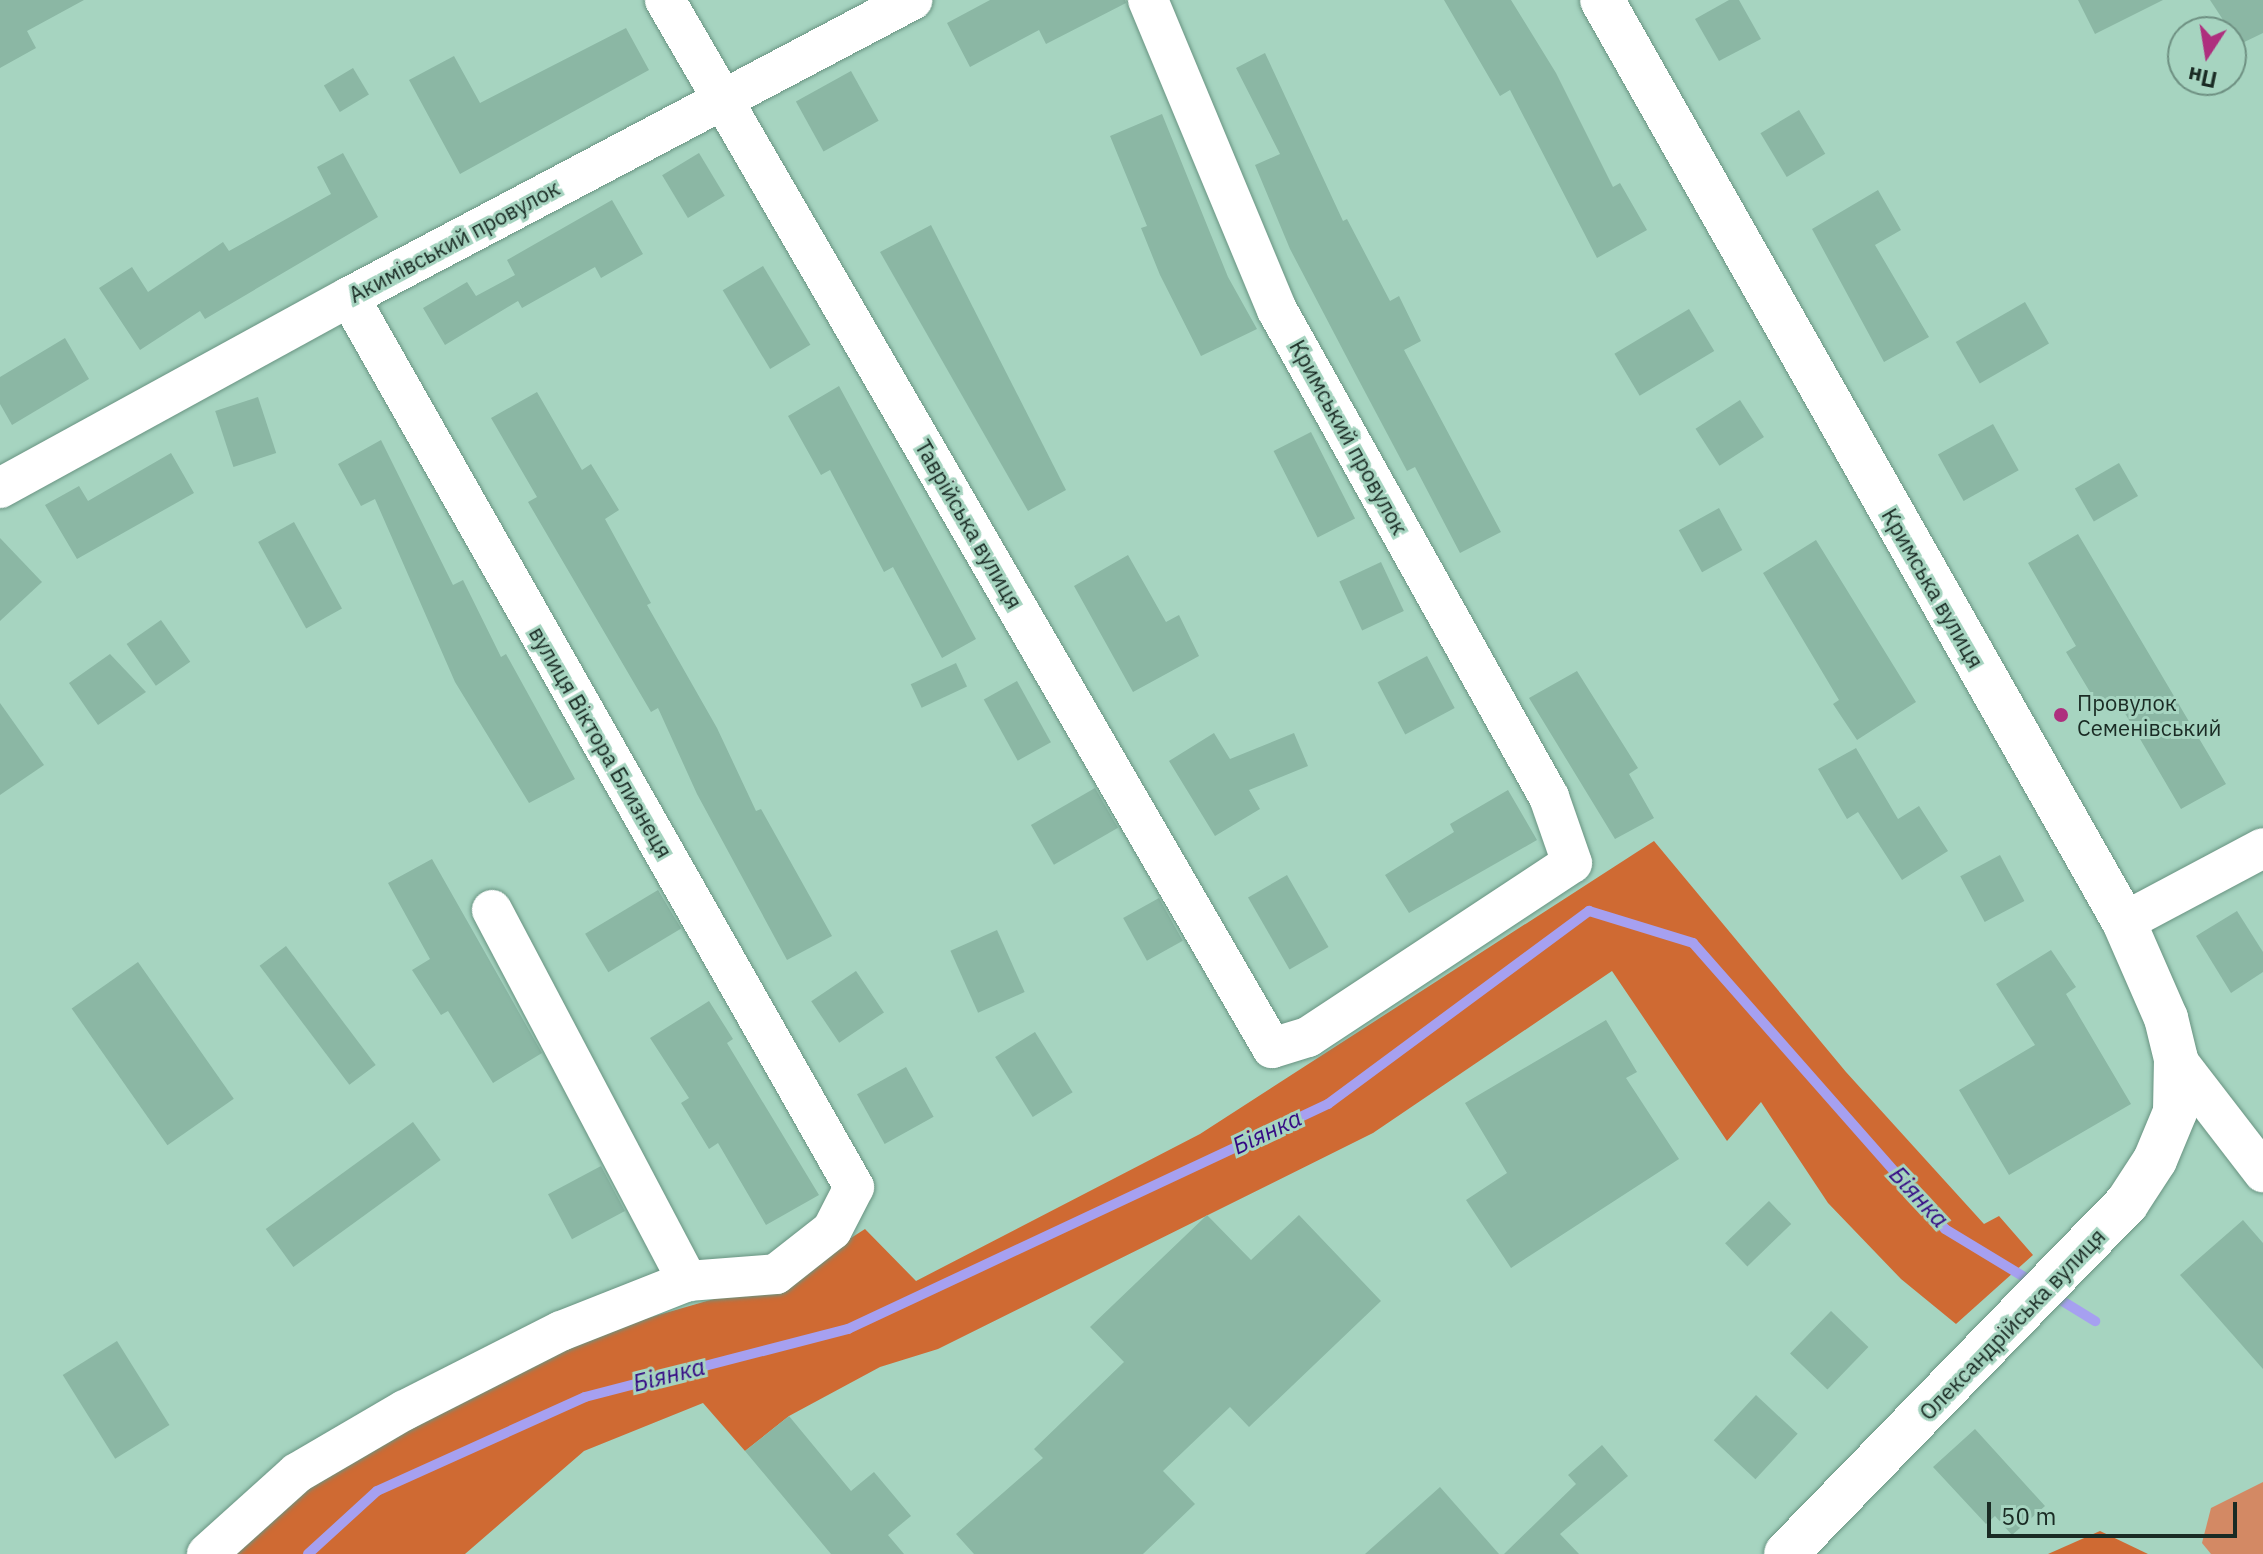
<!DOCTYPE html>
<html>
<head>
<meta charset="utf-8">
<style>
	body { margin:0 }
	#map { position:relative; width:2263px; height:1554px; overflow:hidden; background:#a6d4c0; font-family:"IBM Plex Sans",sans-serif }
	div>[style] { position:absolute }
	.green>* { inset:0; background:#d38964 }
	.forest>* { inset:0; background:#cf6a33 }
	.stream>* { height:10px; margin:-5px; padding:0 5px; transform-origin:5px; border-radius:5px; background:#a6a0f0 }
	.building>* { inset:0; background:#8bb7a4; transform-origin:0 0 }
	.roads { filter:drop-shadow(0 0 2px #689381) drop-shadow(0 0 2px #689381) }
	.street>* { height:40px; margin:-20px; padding:0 20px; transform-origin:20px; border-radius:20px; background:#fff }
	.secondary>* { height:44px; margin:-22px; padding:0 22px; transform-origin:22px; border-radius:22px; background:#fff }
	.dots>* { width:22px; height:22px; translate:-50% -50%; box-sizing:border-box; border:4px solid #a6d4c0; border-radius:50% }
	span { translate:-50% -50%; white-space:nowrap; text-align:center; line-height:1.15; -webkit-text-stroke:6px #a6d4c0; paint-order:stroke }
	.street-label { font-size:22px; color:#1a2b24 }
	.poi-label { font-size:22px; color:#1a2b24 }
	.left { translate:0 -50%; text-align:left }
	.water-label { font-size:24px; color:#350a84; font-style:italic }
	.north { position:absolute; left:2167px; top:16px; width:80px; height:80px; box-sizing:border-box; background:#a6d4c0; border:2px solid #6e9082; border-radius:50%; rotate:192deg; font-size:22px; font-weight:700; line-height:32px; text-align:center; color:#1a2b24 }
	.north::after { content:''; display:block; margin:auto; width:28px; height:36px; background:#ae2f7e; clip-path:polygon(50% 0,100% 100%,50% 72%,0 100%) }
	.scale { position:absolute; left:1987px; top:1502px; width:250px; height:36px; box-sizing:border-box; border:4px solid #1a2b24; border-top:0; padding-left:10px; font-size:24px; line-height:28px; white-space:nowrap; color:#1a2b24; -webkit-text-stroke:6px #a6d4c0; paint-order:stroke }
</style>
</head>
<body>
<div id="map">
	<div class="green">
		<i style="clip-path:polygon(2263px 1482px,2263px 1554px,2211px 1554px,2202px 1543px,2211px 1508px)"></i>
	</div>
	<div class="forest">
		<i style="clip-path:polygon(1654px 841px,1846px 1072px,1984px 1224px,1999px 1216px,2033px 1255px,1956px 1324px,1901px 1279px,1828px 1203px,1761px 1102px,1727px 1141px,1612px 971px,1373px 1133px,938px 1349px,880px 1367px,789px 1416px,745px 1451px,703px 1403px,584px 1451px,465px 1554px,218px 1554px,303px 1484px,551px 1346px,790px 1277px,865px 1229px,916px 1281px,1200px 1134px)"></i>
		<i style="clip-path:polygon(2100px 1531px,2148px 1554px,2048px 1554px)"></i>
	</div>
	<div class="stream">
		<i style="left:2051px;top:1294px;width:52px;rotate:31.5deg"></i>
		<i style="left:308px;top:1554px;width:93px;rotate:-42.4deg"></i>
		<i style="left:377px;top:1491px;width:228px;rotate:-24.3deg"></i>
		<i style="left:585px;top:1397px;width:272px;rotate:-14.5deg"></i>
		<i style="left:848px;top:1329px;width:530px;rotate:-25.11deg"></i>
		<i style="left:1328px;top:1104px;width:325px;rotate:-36.5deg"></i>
		<i style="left:1589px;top:911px;width:109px;rotate:17.1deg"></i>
		<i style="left:1693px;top:943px;width:381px;rotate:48.6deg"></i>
		<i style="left:1945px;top:1229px;width:104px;rotate:31.2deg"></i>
	</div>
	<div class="building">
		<i style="clip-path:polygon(0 0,84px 0,27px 31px,36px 48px,0 68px)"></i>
		<i style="clip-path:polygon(990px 0,1125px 0,1126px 3px,1046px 44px,1039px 30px,970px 67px,947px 23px)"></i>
		<i style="clip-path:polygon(1444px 0,1511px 0,1556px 73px,1613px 187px,1620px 183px,1647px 230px,1597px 258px,1510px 90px,1500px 96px)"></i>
		<i style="clip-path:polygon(1729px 0,1739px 0,1761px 39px,1719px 61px,1695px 19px)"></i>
		<i style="clip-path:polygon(2078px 0,2163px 0,2095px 34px)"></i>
		<i style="clip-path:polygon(2210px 0,2263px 0,2263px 33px,2234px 47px,2231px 32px)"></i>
		<i style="clip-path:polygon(626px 28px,649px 70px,460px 174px,409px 80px,454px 56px,480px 103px)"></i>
		<i style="clip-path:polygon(1265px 53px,1343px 221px,1347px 219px,1390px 301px,1399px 296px,1421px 341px,1404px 350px,1501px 532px,1460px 553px,1415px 467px,1407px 471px,1356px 375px,1290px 249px,1255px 165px,1280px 154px,1236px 68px)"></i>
		<i style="left:353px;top:68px;width:31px;height:34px;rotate:59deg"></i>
		<i style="left:851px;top:71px;width:57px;height:63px;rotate:61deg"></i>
		<i style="left:1799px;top:110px;width:51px;height:45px;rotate:59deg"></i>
		<i style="clip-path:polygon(1162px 114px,1228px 277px,1257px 329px,1201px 356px,1160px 275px,1141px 228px,1147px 226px,1110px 136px)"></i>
		<i style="clip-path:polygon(343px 153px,378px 217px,205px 319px,200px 311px,140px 350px,99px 288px,132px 267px,148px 292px,223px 242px,229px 251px,331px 194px,317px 167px)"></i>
		<i style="left:699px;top:153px;width:50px;height:43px;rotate:59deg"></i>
		<i style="clip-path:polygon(1878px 190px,1901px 230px,1875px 245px,1929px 337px,1884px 362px,1812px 229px)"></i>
		<i style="clip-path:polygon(612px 200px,643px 254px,601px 278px,595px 267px,522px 308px,518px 301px,445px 345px,423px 308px,467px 282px,476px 296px,515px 275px,507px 260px)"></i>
		<i style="clip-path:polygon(931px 225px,1066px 490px,1028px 511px,880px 252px)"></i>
		<i style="left:763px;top:266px;width:92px;height:47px;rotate:59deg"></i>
		<i style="left:2025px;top:302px;width:48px;height:80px;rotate:60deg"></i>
		<i style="left:1689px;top:309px;width:49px;height:87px;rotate:59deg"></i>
		<i style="clip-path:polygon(65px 338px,89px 379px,12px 425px,0 404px,0 377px)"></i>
		<i style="clip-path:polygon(839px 386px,976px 639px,942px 658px,893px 567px,884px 572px,830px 470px,821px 475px,788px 416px)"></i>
		<i style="clip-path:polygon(537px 392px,582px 470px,591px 464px,619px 510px,605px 519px,651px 603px,647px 605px,717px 728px,756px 811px,761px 809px,832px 936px,787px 960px,697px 794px,658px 708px,651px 712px,528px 502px,537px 497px,491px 418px)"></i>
		<i style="left:258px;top:397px;width:59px;height:45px;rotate:72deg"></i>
		<i style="left:1740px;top:400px;width:44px;height:53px;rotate:57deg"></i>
		<i style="left:1993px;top:424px;width:53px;height:63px;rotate:61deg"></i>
		<i style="left:1311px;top:432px;width:97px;height:42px;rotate:63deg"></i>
		<i style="clip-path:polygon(381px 440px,453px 585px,463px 580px,501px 657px,506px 654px,575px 779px,529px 803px,455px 682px,375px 499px,361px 506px,338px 464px)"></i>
		<i style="clip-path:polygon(171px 453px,194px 493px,77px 559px,45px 505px,79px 486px,88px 501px)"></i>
		<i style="left:2119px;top:463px;width:38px;height:51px;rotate:60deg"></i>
		<i style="left:1719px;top:508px;width:48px;height:46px;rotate:61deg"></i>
		<i style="left:294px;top:522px;width:99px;height:41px;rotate:61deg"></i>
		<i style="clip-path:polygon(2078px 534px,2226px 784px,2181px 809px,2119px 703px,2102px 712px,2066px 652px,2076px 646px,2028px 563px)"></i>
		<i style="clip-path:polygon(0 538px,42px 582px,0 621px)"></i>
		<i style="clip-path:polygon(1816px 540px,1916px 702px,1857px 740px,1833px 704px,1839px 700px,1763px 573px)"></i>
		<i style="clip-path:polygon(1128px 555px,1166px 622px,1179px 615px,1199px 656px,1133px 692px,1074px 586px)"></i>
		<i style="left:1381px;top:562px;width:54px;height:46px;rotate:65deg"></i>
		<i style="left:161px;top:620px;width:51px;height:42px;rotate:55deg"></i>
		<i style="clip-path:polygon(110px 654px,146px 692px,98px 725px,69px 683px)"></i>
		<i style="left:1427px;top:656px;width:59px;height:56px;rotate:62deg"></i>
		<i style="left:956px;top:663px;width:26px;height:50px;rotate:65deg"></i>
		<i style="clip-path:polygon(1577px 671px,1638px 768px,1629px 774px,1654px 818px,1615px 839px,1529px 698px)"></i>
		<i style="left:1017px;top:681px;width:70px;height:38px;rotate:61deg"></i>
		<i style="clip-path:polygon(0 703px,44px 765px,0 795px)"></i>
		<i style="clip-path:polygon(1214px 733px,1230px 759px,1294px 733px,1308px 766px,1249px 790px,1260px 809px,1215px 836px,1169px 761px)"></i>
		<i style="clip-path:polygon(1856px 748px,1898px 819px,1919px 806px,1948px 851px,1902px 880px,1858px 812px,1847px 819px,1818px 769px)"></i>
		<i style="left:1095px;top:788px;width:46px;height:74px;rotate:60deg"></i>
		<i style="clip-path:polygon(1508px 790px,1537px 840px,1409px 913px,1385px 875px,1454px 832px,1450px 824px)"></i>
		<i style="left:2000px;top:855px;width:52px;height:45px;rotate:62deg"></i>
		<i style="clip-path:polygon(432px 859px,542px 1053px,493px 1083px,448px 1011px,441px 1015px,412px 970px,430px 959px,388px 883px)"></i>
		<i style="left:1287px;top:875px;width:83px;height:45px;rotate:60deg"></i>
		<i style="left:658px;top:890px;width:45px;height:85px;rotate:59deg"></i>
		<i style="left:1159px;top:898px;width:49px;height:41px;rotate:61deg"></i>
		<i style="clip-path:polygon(2237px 911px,2263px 952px,2263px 972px,2231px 993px,2196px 936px)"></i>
		<i style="left:997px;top:930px;width:68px;height:51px;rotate:66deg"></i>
		<i style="left:286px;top:946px;width:149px;height:33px;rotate:53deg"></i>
		<i style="clip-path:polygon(2051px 950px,2076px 987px,2066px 994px,2131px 1104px,2009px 1175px,1959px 1090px,2035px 1045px,1996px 984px)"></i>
		<i style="left:138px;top:962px;width:167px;height:81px;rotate:55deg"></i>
		<i style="left:856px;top:971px;width:50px;height:54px;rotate:56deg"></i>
		<i style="clip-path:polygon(709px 1001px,733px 1039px,727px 1043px,819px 1195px,766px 1225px,718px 1143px,709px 1149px,681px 1103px,689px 1098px,650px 1038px)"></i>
		<i style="clip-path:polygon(1606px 1020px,1637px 1072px,1626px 1078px,1679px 1159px,1511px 1268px,1466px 1200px,1507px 1173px,1465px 1103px)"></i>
		<i style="left:1035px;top:1032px;width:71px;height:47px;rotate:58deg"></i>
		<i style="left:906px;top:1067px;width:57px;height:56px;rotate:61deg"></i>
		<i style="left:413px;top:1122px;width:47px;height:182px;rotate:54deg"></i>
		<i style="left:601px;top:1166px;width:51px;height:60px;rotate:62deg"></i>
		<i style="left:1769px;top:1201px;width:32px;height:61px;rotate:46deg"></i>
		<i style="clip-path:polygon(1207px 1215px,1251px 1260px,1299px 1215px,1381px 1301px,1249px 1427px,1230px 1407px,1163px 1471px,1195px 1504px,1143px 1554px,974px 1554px,956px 1534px,1043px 1458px,1034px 1449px,1124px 1362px,1090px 1327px)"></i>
		<i style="clip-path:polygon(2243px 1220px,2263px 1243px,2263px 1369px,2180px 1275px)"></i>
		<i style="left:1831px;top:1311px;width:52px;height:59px;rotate:44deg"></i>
		<i style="left:117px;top:1341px;width:99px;height:64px;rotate:58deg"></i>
		<i style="left:1756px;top:1395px;width:57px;height:62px;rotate:43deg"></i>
		<i style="clip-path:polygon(789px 1416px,851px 1491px,874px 1472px,911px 1516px,888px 1535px,904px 1554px,831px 1554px,745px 1451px)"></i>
		<i style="clip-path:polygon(1975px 1429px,2045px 1506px,2012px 1535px,1995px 1516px,1986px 1524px,1933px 1467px)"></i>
		<i style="clip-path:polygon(1602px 1445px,1628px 1476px,1560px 1534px,1579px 1554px,1504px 1554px,1576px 1484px,1568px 1475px)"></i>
		<i style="clip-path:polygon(1440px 1487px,1499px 1554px,1365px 1554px)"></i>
	</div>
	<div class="roads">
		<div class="street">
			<i style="left:665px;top:0;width:1211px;rotate:59.92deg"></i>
			<i style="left:1272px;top:1048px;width:38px;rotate:-17deg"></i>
			<i style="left:1308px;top:1037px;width:316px;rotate:-33.4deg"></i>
			<i style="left:1572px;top:863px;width:70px;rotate:-109.2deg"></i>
			<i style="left:1549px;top:797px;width:558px;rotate:-119.18deg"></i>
			<i style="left:1277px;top:310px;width:336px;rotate:-112.6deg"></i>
			<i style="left:0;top:488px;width:398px;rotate:-28.7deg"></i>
			<i style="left:349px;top:297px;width:637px;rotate:-27.81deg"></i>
			<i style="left:492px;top:910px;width:420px;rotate:62.2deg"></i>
			<i style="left:2124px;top:922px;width:157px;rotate:-28deg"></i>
			<i style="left:2176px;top:1059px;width:143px;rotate:52.4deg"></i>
			<i style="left:207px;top:1554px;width:121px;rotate:-42deg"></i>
			<i style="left:297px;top:1473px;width:125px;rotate:-30.3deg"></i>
			<i style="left:405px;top:1410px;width:175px;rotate:-26.9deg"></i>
			<i style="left:561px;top:1331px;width:136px;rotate:-21.5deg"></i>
			<i style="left:688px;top:1281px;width:88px;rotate:-4.5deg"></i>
			<i style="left:776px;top:1274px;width:71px;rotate:-38.2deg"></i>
			<i style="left:832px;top:1230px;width:48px;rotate:-62.9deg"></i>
			<i style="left:854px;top:1187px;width:1023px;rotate:-119.57deg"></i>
		</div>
		<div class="secondary">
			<i style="left:1602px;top:0;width:1060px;rotate:60.48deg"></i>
			<i style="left:2124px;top:922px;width:105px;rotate:66.4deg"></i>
			<i style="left:2166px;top:1018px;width:42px;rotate:76.3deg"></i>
			<i style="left:2176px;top:1059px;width:53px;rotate:91.1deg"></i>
			<i style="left:2175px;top:1112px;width:52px;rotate:112.6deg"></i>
			<i style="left:2155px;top:1160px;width:51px;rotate:123.1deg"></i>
			<i style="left:2127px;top:1203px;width:489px;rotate:134.2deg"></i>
		</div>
	</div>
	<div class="dots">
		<i style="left:2061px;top:715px;background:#ae2f7e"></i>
	</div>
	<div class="street-label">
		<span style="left:454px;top:241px;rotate:-28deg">Акимівський провулок</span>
		<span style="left:1349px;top:437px;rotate:61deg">Кримський провулок</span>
		<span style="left:969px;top:524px;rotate:60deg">Таврійська вулиця</span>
		<span style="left:1933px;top:588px;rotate:60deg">Кримська вулиця</span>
		<span style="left:601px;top:742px;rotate:60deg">вулиця Віктора Близнеця</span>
		<span style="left:2012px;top:1324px;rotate:-46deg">Олександрійська вулиця</span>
	</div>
	<div class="poi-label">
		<span class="left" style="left:2077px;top:715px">Провулок<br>Семенівський</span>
	</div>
	<div class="water-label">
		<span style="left:1267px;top:1132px;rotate:-25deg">Біянка</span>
		<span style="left:1919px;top:1197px;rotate:47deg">Біянка</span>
		<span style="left:669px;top:1375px;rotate:-14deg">Біянка</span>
	</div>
	<div class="north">Пн</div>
	<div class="scale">50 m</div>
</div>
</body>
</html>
